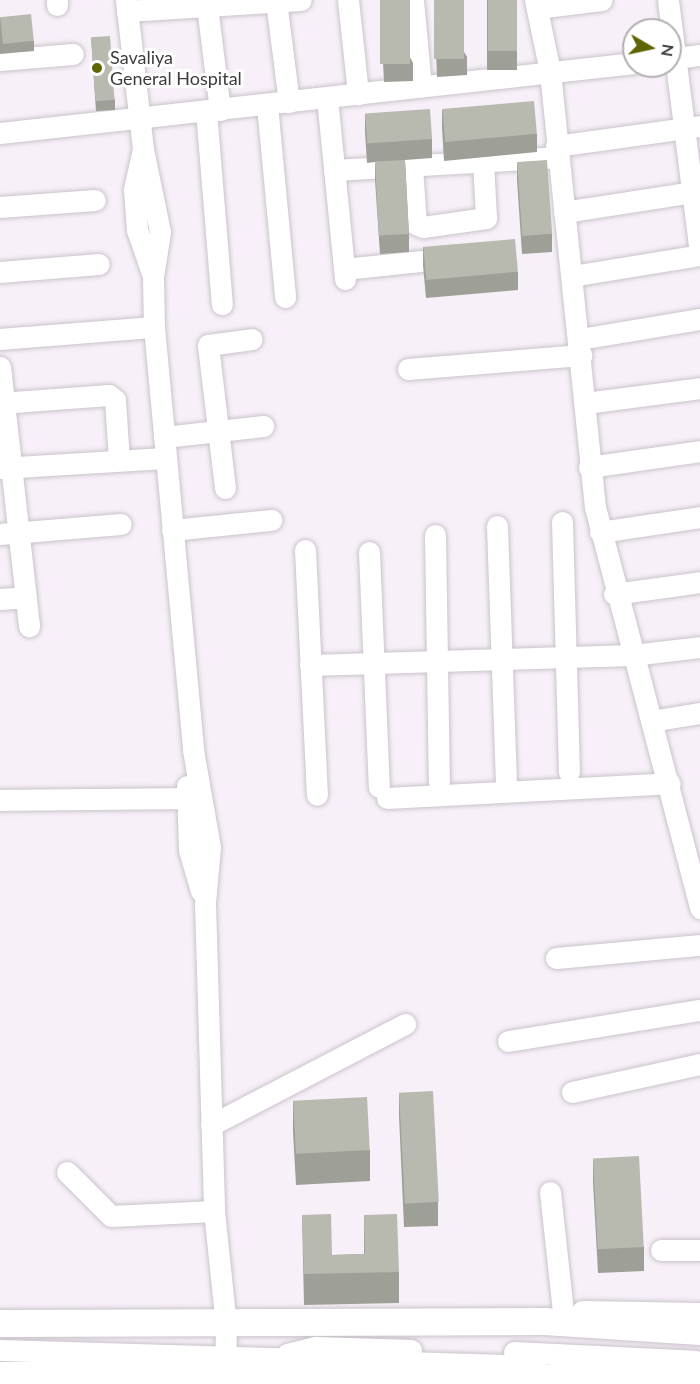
<!DOCTYPE html>
<html>
<head>
<meta charset="utf-8">
<style>
	body { margin:0 }
	#map { position:relative; width:700px; height:1384px; overflow:hidden; background:#f7f0f8; font-family:Lato,sans-serif }
	div>[style] { position:absolute }
	.roads { filter:drop-shadow(0 0 2px #cac3cb) drop-shadow(0 0 2px #cac3cb) }
	.minor>* { height:21px; margin:-10.5px; padding:0 10.5px; transform-origin:10.5px; border-radius:10.5px; background:#fff }
	.major>* { height:27px; margin:-13.5px; padding:0 13.5px; transform-origin:13.5px; border-radius:13.5px; background:#fff }
	.wall>* { inset:0; background:#9e9f96; transform-origin:0 0 }
	.building>* { inset:0; background:#b8b9af; transform-origin:0 0 }
	.dots>* { width:16px; height:16px; translate:-50% -50%; box-sizing:border-box; border:3px solid #fff; border-radius:50% }
	span { translate:-50% -50%; white-space:nowrap; text-align:center; line-height:1.15; -webkit-text-stroke:6px #fff; paint-order:stroke }
	.poi-label { font-size:18px; color:#3f3b3f }
	.left { translate:0 -50%; text-align:left }
	.north { position:absolute; left:622px; top:18px; width:60px; height:60px; box-sizing:border-box; background:#fff; border:2px solid #b2b1b2; border-radius:50%; rotate:99deg; font-size:16px; font-weight:700; line-height:24px; text-align:center; color:#3f3b3f }
	.north::after { content:''; display:block; margin:auto; width:21px; height:27px; background:#5e6400; clip-path:polygon(50% 0,100% 100%,50% 72%,0 100%) }
</style>
</head>
<body>
<div id="map">
	<div class="roads">
		<div class="minor">
			<i style="left:57px;top:0;width:5px;rotate:90deg"></i>
			<i style="left:126px;top:0;width:150px;rotate:83.5deg"></i>
			<i style="left:143px;top:149px;width:85px;rotate:78.4deg"></i>
			<i style="left:160px;top:232px;width:46px;rotate:98.8deg"></i>
			<i style="left:153px;top:277px;width:50px;rotate:88.9deg"></i>
			<i style="left:154px;top:327px;width:425px;rotate:84.7deg"></i>
			<i style="left:193px;top:750px;width:98px;rotate:80.1deg"></i>
			<i style="left:210px;top:847px;width:56px;rotate:95.1deg"></i>
			<i style="left:205px;top:903px;width:308px;rotate:88.3deg"></i>
			<i style="left:214px;top:1211px;width:116px;rotate:84deg"></i>
			<i style="left:226px;top:1326px;width:48px;rotate:91.2deg"></i>
			<i style="left:348px;top:0;width:95px;rotate:83.9deg"></i>
			<i style="left:413px;top:0;width:87px;rotate:84.7deg"></i>
			<i style="left:535px;top:0;width:74px;rotate:78.2deg"></i>
			<i style="left:550px;top:72px;width:437px;rotate:84.1deg"></i>
			<i style="left:595px;top:507px;width:415px;rotate:75.3deg"></i>
			<i style="left:668px;top:0;width:257px;rotate:82.8deg"></i>
			<i style="left:276px;top:1px;width:102px;rotate:82.7deg"></i>
			<i style="left:207px;top:6px;width:105px;rotate:82.9deg"></i>
			<i style="left:537px;top:8px;width:65px;rotate:-7deg"></i>
			<i style="left:127px;top:11px;width:174px;rotate:-3.6deg"></i>
			<i style="left:670px;top:59px;width:30px;rotate:-8deg"></i>
			<i style="left:0;top:60px;width:73px;rotate:-4.7deg"></i>
			<i style="left:327px;top:98px;width:182px;rotate:84.3deg"></i>
			<i style="left:267px;top:105px;width:193px;rotate:84.6deg"></i>
			<i style="left:206px;top:111px;width:194px;rotate:85.3deg"></i>
			<i style="left:0;top:133px;width:638px;rotate:-6.3deg"></i>
			<i style="left:556px;top:146px;width:145px;rotate:-7.9deg"></i>
			<i style="left:143px;top:149px;width:41px;rotate:102.7deg"></i>
			<i style="left:134px;top:189px;width:41px;rotate:85.8deg"></i>
			<i style="left:137px;top:230px;width:46px;rotate:70.8deg"></i>
			<i style="left:412px;top:166px;width:58px;rotate:86.1deg"></i>
			<i style="left:416px;top:224px;width:8px;rotate:23deg"></i>
			<i style="left:423px;top:227px;width:64px;rotate:-8.1deg"></i>
			<i style="left:486px;top:218px;width:57px;rotate:-93deg"></i>
			<i style="left:334px;top:170px;width:223px;rotate:-3.3deg"></i>
			<i style="left:0;top:207px;width:95px;rotate:-4.2deg"></i>
			<i style="left:564px;top:212px;width:138px;rotate:-8.8deg"></i>
			<i style="left:344px;top:269px;width:108px;rotate:-5.9deg"></i>
			<i style="left:0;top:272px;width:99px;rotate:-4.6deg"></i>
			<i style="left:572px;top:276px;width:130px;rotate:-9.3deg"></i>
			<i style="left:0;top:339px;width:154px;rotate:-4.5deg"></i>
			<i style="left:580px;top:339px;width:122px;rotate:-9.5deg"></i>
			<i style="left:0;top:367px;width:261px;rotate:83.6deg"></i>
			<i style="left:408px;top:369px;width:174px;rotate:-4.6deg"></i>
			<i style="left:0;top:403px;width:109px;rotate:-4.2deg"></i>
			<i style="left:109px;top:395px;width:8px;rotate:40deg"></i>
			<i style="left:115px;top:400px;width:60px;rotate:86.2deg"></i>
			<i style="left:585px;top:403px;width:116px;rotate:-7.4deg"></i>
			<i style="left:164px;top:437px;width:100px;rotate:-6.3deg"></i>
			<i style="left:589px;top:467px;width:112px;rotate:-8.2deg"></i>
			<i style="left:0;top:468px;width:165px;rotate:-3.5deg"></i>
			<i style="left:225px;top:488px;width:144px;rotate:-96.8deg"></i>
			<i style="left:208px;top:345px;width:44px;rotate:-7.8deg"></i>
			<i style="left:562px;top:522px;width:250px;rotate:88.4deg"></i>
			<i style="left:497px;top:526px;width:256px;rotate:88deg"></i>
			<i style="left:172px;top:530px;width:100px;rotate:-5.8deg"></i>
			<i style="left:600px;top:532px;width:101px;rotate:-8.5deg"></i>
			<i style="left:0;top:534px;width:121px;rotate:-4.7deg"></i>
			<i style="left:435px;top:535px;width:247px;rotate:89.1deg"></i>
			<i style="left:305px;top:550px;width:245px;rotate:87.2deg"></i>
			<i style="left:369px;top:552px;width:235px;rotate:87.6deg"></i>
			<i style="left:614px;top:594px;width:87px;rotate:-7.9deg"></i>
			<i style="left:0;top:599px;width:26px;rotate:-4deg"></i>
			<i style="left:310px;top:665px;width:322px;rotate:-1.8deg"></i>
			<i style="left:632px;top:655px;width:68px;rotate:-6.7deg"></i>
			<i style="left:651px;top:721px;width:50px;rotate:-9.3deg"></i>
			<i style="left:187px;top:786px;width:64px;rotate:88.2deg"></i>
			<i style="left:189px;top:850px;width:43px;rotate:73.7deg"></i>
			<i style="left:387px;top:798px;width:283px;rotate:-3deg"></i>
			<i style="left:0;top:800px;width:185px;rotate:-0.6deg"></i>
			<i style="left:556px;top:958px;width:145px;rotate:-5.2deg"></i>
			<i style="left:508px;top:1041px;width:194px;rotate:-9.2deg"></i>
			<i style="left:572px;top:1092px;width:131px;rotate:-12.3deg"></i>
			<i style="left:211px;top:1125px;width:219px;rotate:-27.5deg"></i>
			<i style="left:67px;top:1172px;width:62px;rotate:45deg"></i>
			<i style="left:111px;top:1216px;width:103px;rotate:-2.8deg"></i>
			<i style="left:550px;top:1192px;width:120px;rotate:83.8deg"></i>
			<i style="left:661px;top:1250px;width:39px"></i>
			<i style="left:582px;top:1311px;width:118px;rotate:1deg"></i>
			<i style="left:0;top:1350px;width:535px;rotate:1.71deg"></i>
			<i style="left:514px;top:1352px;width:181px;rotate:2.8deg"></i>
			<i style="left:287px;top:1354px;width:30px;rotate:-14deg"></i>
			<i style="left:316px;top:1347px;width:95px;rotate:1.8deg"></i>
		</div>
		<div class="major">
			<i style="left:0;top:1323px;width:544px;rotate:-0.21deg"></i>
			<i style="left:544px;top:1321px;width:156px;rotate:3.7deg"></i>
			<i style="left:0;top:1375px;width:225px;rotate:-0.3deg"></i>
			<i style="left:225px;top:1374px;width:143px;rotate:3.6deg"></i>
			<i style="left:368px;top:1383px;width:332px;rotate:-1.7deg"></i>
		</div>
	</div>
	<div class="wall">
		<i style="clip-path:polygon(380px 0,413px 63px,413px 81px,384px 82px)"></i>
		<i style="clip-path:polygon(434px 0,467px 57px,467px 75px,437px 77px)"></i>
		<i style="left:487px;top:0;width:30px;height:70px"></i>
		<i style="clip-path:polygon(0 17px,34px 41px,34px 51px,0 54px)"></i>
		<i style="clip-path:polygon(91px 37px,115px 100px,115px 110px,96px 111px)"></i>
		<i style="clip-path:polygon(442px 110px,537px 134px,537px 152px,444px 161px,442px 128px)"></i>
		<i style="clip-path:polygon(365px 114px,432px 139px,432px 158px,405px 160px,409px 234px,409px 252px,380px 254px,375px 180px,375px 162px,367px 163px,365px 132px)"></i>
		<i style="clip-path:polygon(517px 162px,552px 234px,552px 252px,522px 254px,517px 180px)"></i>
		<i style="clip-path:polygon(423px 247px,518px 272px,518px 290px,426px 298px,423px 265px)"></i>
		<i style="clip-path:polygon(399px 1093px,438px 1202px,438px 1226px,404px 1227px,399px 1116px)"></i>
		<i style="clip-path:polygon(293px 1101px,370px 1150px,370px 1181px,296px 1185px,293px 1132px)"></i>
		<i style="clip-path:polygon(593px 1159px,644px 1247px,644px 1271px,598px 1273px,593px 1182px)"></i>
		<i style="clip-path:polygon(302px 1215px,332px 1255px,364px 1254px,364px 1215px,399px 1272px,399px 1303px,304px 1305px)"></i>
	</div>
	<div class="building">
		<i style="left:380px;top:0;width:30px;height:64px"></i>
		<i style="left:434px;top:0;width:30px;height:59px"></i>
		<i style="left:488px;top:0;width:29px;height:51px"></i>
		<i style="left:31px;top:14px;width:27px;height:31px;rotate:84deg"></i>
		<i style="left:110px;top:36px;width:64px;height:19px;rotate:86deg"></i>
		<i style="left:534px;top:101px;width:33px;height:92px;rotate:85deg"></i>
		<i style="left:430px;top:109px;width:30px;height:65px;rotate:86deg"></i>
		<i style="left:405px;top:160px;width:74px;height:30px;rotate:87deg"></i>
		<i style="left:547px;top:160px;width:74px;height:30px;rotate:86deg"></i>
		<i style="left:515px;top:239px;width:33px;height:92px;rotate:85deg"></i>
		<i style="left:433px;top:1091px;width:111px;height:34px;rotate:87deg"></i>
		<i style="left:367px;top:1097px;width:53px;height:74px;rotate:87deg"></i>
		<i style="left:639px;top:1156px;width:91px;height:46px;rotate:87deg"></i>
		<i style="clip-path:polygon(331px 1214px,332px 1255px,365px 1254px,364px 1215px,397px 1214px,399px 1272px,304px 1274px,302px 1215px)"></i>
	</div>
	<div class="dots">
		<i style="left:97px;top:68px;background:#5e6400"></i>
	</div>
	<div class="poi-label">
		<span class="left" style="left:110px;top:68px">Savaliya<br>General Hospital</span>
	</div>
	<div class="north">N</div>
</div>
</body>
</html>
